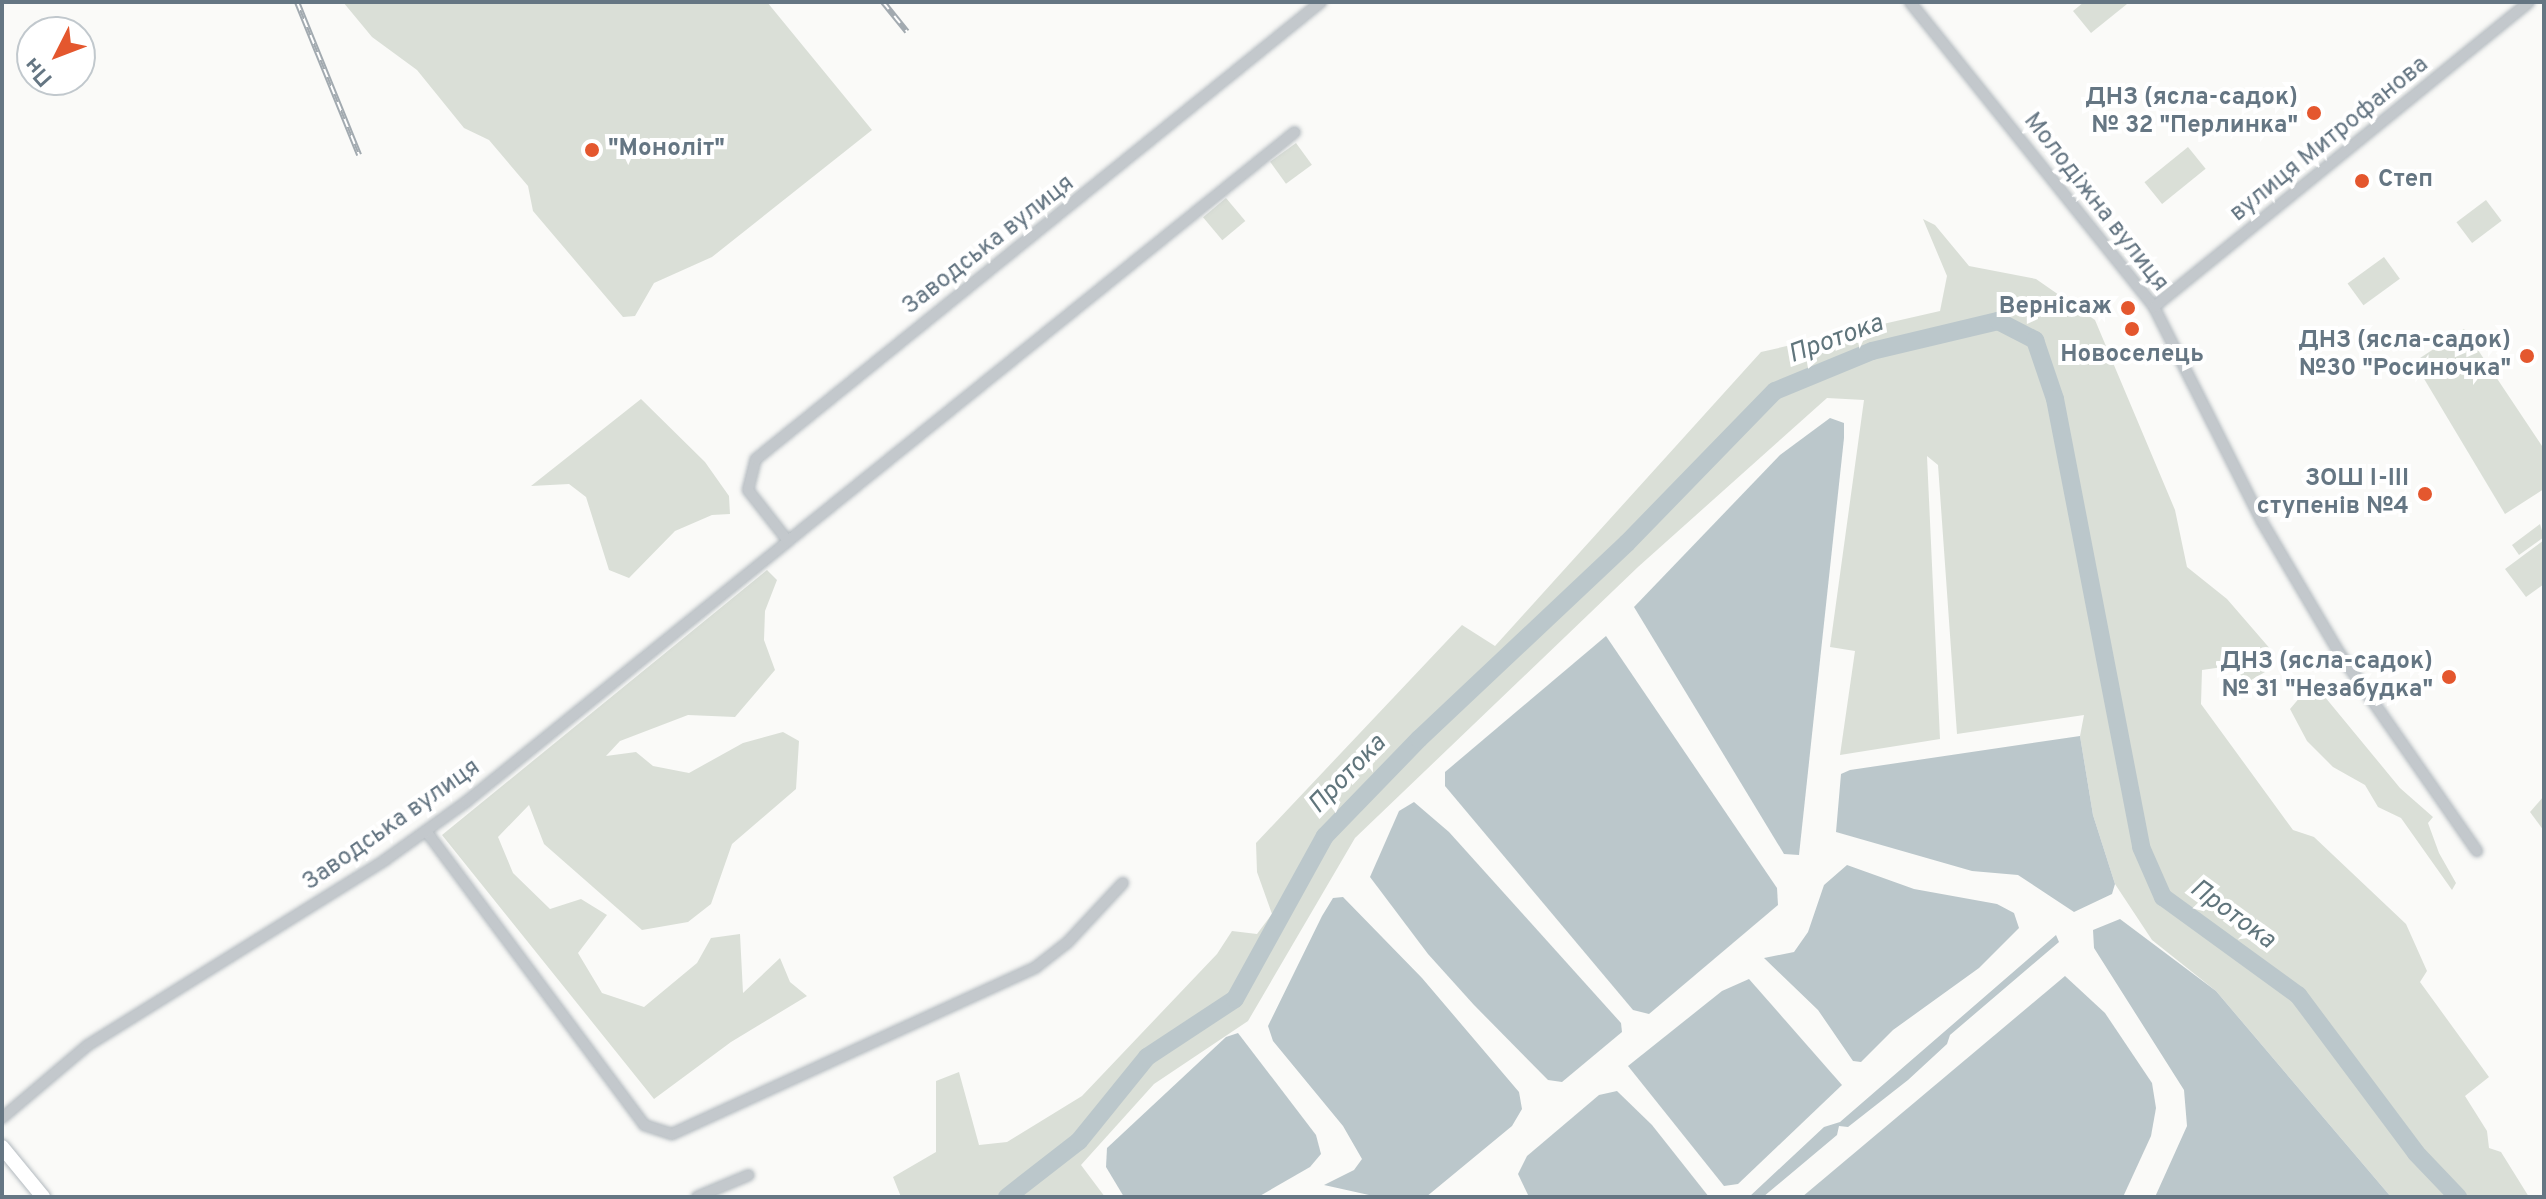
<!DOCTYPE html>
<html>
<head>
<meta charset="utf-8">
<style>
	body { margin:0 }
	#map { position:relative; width:2546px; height:1199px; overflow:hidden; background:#fafaf8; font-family:Overpass,sans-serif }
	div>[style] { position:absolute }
	.green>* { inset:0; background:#dadfd7; transform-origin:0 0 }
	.water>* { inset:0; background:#bbc7cb }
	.river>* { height:18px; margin:-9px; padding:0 9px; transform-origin:9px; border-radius:9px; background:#bbc7cb }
	.roads { filter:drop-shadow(0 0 2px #b3babf) drop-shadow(0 0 2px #b3babf) }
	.street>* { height:10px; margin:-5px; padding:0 5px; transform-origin:5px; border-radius:5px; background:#c3c8cc }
	.secondary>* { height:14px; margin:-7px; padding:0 7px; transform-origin:7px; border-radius:7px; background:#fff }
	.rail>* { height:6px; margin-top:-3px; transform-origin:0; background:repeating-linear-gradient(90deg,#fff 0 9px,#a2aab0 0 18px); box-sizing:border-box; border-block:2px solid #a2aab0 }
	.dots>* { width:22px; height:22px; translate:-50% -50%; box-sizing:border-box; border:4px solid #fff; border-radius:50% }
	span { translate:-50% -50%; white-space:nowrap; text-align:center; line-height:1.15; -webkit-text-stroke:8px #fff; paint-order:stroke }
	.poi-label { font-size:24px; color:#657683; font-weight:700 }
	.right { translate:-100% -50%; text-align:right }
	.left { translate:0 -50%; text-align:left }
	.street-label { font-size:24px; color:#657683 }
	.water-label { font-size:26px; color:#60757c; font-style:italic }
	.frame { position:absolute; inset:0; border:4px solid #657683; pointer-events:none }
	.north { position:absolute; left:16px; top:16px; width:80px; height:80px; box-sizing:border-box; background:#fff; border:2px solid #c1c8cd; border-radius:50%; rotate:228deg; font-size:22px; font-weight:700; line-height:32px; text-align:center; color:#657683 }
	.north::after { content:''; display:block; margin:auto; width:28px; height:36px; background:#e4572e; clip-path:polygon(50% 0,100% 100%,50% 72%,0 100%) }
</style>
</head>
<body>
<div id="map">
	<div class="green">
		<i style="clip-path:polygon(343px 2px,767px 2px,872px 130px,712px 257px,654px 283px,635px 316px,623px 317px,533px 211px,528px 186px,489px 140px,464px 128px,417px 70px,372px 37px)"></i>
		<i style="clip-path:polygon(2084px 2px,2125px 2px,2127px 4px,2091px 33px,2073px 11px)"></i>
		<i style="left:1296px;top:143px;width:27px;height:32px;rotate:54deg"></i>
		<i style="left:2188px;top:147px;width:28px;height:56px;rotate:51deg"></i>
		<i style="left:1226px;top:198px;width:30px;height:30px;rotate:50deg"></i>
		<i style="left:2486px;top:200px;width:26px;height:37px;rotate:53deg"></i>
		<i style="clip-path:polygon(1923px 219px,1935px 225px,1969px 266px,2036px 279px,2095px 320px,2175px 510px,2187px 567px,2227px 599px,2272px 651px,2265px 672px,2246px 683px,2230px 666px,2202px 670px,2201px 704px,2293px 830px,2314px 837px,2406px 924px,2427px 971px,2420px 982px,2489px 1077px,2465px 1096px,2487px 1131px,2489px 1148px,2501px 1152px,2529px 1197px,2391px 1197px,2216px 991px,2152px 940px,2115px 884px,2093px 815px,2080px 736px,2084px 715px,1957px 734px,1938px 465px,1927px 456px,1940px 739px,1840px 755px,1855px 651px,1830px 647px,1864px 400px,1827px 398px,1638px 567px,1355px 838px,1248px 1021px,1154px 1084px,1081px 1165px,1105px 1197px,901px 1197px,893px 1177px,936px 1152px,936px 1081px,959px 1072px,979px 1145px,1007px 1142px,1082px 1096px,1217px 954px,1232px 931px,1257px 934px,1272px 914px,1257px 872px,1256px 843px,1462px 625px,1495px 646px,1761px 352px,1940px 311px,1947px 276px)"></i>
		<i style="left:2384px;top:257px;width:27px;height:45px;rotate:54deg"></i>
		<i style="clip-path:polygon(2464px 329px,2544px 449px,2544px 489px,2505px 514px,2414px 362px)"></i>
		<i style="clip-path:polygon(641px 399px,705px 462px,729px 496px,730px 514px,712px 515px,675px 531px,629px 578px,609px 570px,586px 497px,569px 484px,531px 486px)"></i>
		<i style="clip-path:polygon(2540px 524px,2544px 537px,2519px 555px,2512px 545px)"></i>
		<i style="clip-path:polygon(2544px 540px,2544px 584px,2526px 597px,2505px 569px)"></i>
		<i style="clip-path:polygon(767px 570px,777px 580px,765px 611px,764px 640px,775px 670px,735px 717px,688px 715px,620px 741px,606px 756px,636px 752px,653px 766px,689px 773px,743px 743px,783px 732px,799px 741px,796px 789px,732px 844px,711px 904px,688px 922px,642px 930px,544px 844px,529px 805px,498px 837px,513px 873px,550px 909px,581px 899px,607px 915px,578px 953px,602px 993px,644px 1007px,697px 963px,711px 938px,740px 934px,743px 993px,780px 958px,790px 982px,807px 996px,731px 1042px,654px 1099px,442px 835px)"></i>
		<i style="clip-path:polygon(2320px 691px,2400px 788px,2433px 817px,2428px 823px,2439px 853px,2456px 883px,2452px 890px,2401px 818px,2378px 807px,2365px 785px,2333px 767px,2307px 741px,2290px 709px,2301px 696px)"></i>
		<i style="clip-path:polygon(2544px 796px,2544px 831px,2530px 812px)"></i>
	</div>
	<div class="water">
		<i style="clip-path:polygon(1830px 418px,1844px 423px,1844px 438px,1799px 855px,1784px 854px,1634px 607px,1780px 455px)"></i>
		<i style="clip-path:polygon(1606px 636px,1777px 888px,1778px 905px,1649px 1014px,1633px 1010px,1445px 786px,1445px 772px)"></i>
		<i style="clip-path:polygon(2080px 736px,2093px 815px,2115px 884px,2112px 894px,2074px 912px,2018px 875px,1972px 871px,1836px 832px,1841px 774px,1850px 770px)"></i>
		<i style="clip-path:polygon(1414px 802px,1449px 832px,1621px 1023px,1622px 1032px,1562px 1082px,1548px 1080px,1474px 1005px,1428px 954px,1370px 877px,1399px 811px)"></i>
		<i style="clip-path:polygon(1847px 865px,1914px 889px,1997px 904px,2014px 913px,2019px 928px,1979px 968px,1893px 1030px,1861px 1062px,1853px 1061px,1818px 1010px,1764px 958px,1794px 952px,1808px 932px,1824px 885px)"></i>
		<i style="clip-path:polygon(1343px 897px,1422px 978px,1519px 1092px,1522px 1109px,1512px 1126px,1426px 1197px,1378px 1197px,1324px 1185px,1354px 1170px,1362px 1159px,1343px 1126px,1273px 1041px,1268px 1026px,1322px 916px,1333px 898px)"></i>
		<i style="clip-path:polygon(2120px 919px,2216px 991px,2391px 1197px,2155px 1197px,2187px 1126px,2184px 1090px,2094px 948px,2093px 930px)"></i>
		<i style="clip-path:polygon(2056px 935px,2059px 942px,1950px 1035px,1947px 1044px,1908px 1080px,1848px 1127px,1839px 1126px,1837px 1135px,1763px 1197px,1749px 1197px,1824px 1127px,1840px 1122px)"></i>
		<i style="clip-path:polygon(2065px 976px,2105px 1013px,2152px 1083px,2156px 1108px,2151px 1136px,2123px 1197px,1802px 1197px)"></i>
		<i style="clip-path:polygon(1749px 979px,1842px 1085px,1738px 1184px,1724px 1186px,1628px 1066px,1722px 991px)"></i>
		<i style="clip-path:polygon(1238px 1033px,1316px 1135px,1321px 1154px,1310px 1167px,1258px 1197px,1124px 1197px,1106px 1167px,1107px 1148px,1226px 1037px)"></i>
		<i style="clip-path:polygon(1617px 1091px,1652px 1125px,1709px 1197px,1529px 1197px,1518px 1174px,1527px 1156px,1599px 1095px)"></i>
	</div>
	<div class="river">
		<i style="left:1007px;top:1197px;width:91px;rotate:-37.9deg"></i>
		<i style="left:1079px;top:1141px;width:108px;rotate:-51deg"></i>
		<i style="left:1147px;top:1057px;width:105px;rotate:-33.4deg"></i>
		<i style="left:1235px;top:999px;width:186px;rotate:-61.1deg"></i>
		<i style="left:1325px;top:836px;width:135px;rotate:-45.9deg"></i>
		<i style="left:1419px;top:739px;width:286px;rotate:-43.3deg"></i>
		<i style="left:1627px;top:543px;width:212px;rotate:-45.8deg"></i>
		<i style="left:1775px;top:391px;width:105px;rotate:-22.4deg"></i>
		<i style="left:1872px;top:351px;width:130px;rotate:-13.4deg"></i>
		<i style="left:1998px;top:321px;width:42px;rotate:27.2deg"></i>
		<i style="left:2035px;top:340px;width:62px;rotate:71.3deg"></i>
		<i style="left:2055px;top:399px;width:456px;rotate:79.1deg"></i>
		<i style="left:2141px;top:847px;width:55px;rotate:66.3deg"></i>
		<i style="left:2163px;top:897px;width:167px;rotate:36deg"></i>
		<i style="left:2298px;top:995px;width:197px;rotate:53.2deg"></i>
		<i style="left:2416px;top:1153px;width:61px;rotate:46.3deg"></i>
	</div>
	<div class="roads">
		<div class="street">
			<i style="left:1910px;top:2px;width:391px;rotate:51.3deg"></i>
			<i style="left:2154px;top:307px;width:238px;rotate:63.3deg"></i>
			<i style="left:2261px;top:520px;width:156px;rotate:59.5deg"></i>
			<i style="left:2340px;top:654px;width:240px;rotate:55.2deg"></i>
			<i style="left:2154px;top:307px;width:483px;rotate:-39.1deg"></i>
			<i style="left:788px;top:541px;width:651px;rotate:-38.89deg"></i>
			<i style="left:426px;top:831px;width:366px;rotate:53.4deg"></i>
			<i style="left:644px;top:1125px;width:29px;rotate:18deg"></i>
			<i style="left:672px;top:1134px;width:400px;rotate:-24.6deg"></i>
			<i style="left:1036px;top:967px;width:39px;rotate:-38deg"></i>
			<i style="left:1067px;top:943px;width:82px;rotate:-47deg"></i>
			<i style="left:2px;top:1118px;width:113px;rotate:-40.3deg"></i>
			<i style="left:88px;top:1045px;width:350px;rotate:-31.9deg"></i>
			<i style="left:385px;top:860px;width:100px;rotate:-35.6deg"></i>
			<i style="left:466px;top:802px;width:414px;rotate:-39deg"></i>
			<i style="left:788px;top:541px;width:65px;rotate:-128.1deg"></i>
			<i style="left:748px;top:490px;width:32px;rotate:-76deg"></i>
			<i style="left:756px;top:459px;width:727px;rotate:-38.97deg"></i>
			<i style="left:697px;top:1197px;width:56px;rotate:-22.9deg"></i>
		</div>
		<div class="secondary">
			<i style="left:2px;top:1147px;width:65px;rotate:50.6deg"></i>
		</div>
	</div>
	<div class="rail">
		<i style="left:297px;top:2px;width:165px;rotate:67.9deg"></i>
		<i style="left:883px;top:2px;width:38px;rotate:51deg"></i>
	</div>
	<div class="dots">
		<i style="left:2314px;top:113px;background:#e4572e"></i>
		<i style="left:592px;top:150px;background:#e4572e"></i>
		<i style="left:2362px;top:181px;background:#e4572e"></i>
		<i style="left:2128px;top:308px;background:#e4572e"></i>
		<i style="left:2132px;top:329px;background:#e4572e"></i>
		<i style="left:2527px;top:356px;background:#e4572e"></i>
		<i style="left:2425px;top:494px;background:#e4572e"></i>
		<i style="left:2449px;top:677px;background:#e4572e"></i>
	</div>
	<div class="poi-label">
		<span class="right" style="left:2298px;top:113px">ДНЗ (ясла-садок)<br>№ 32 "Перлинка"</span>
		<span class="left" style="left:608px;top:150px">"Моноліт"</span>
		<span class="left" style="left:2378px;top:181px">Степ</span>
		<span class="right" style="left:2112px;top:308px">Вернісаж</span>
		<span class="right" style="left:2511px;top:356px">ДНЗ (ясла-садок)<br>№30 "Росиночка"</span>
		<span style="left:2132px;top:356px">Новоселець</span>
		<span class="right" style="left:2409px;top:494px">ЗОШ І-ІІІ<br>ступенів №4</span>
		<span class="right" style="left:2433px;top:677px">ДНЗ (ясла-садок)<br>№ 31 "Незабудка"</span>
	</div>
	<div class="street-label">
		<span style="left:2330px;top:140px;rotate:-39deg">вулиця Митрофанова</span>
		<span style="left:2095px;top:203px;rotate:52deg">Молодіжна вулиця</span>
		<span style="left:989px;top:246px;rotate:-38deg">Заводська вулиця</span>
		<span style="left:392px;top:826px;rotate:-35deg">Заводська вулиця</span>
	</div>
	<div class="water-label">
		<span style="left:1836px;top:340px;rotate:-20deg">Протока</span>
		<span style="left:1348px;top:775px;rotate:-46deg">Протока</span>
		<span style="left:2232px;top:915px;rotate:36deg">Протока</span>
	</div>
	<div class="frame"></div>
	<div class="north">Пн</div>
</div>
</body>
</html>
